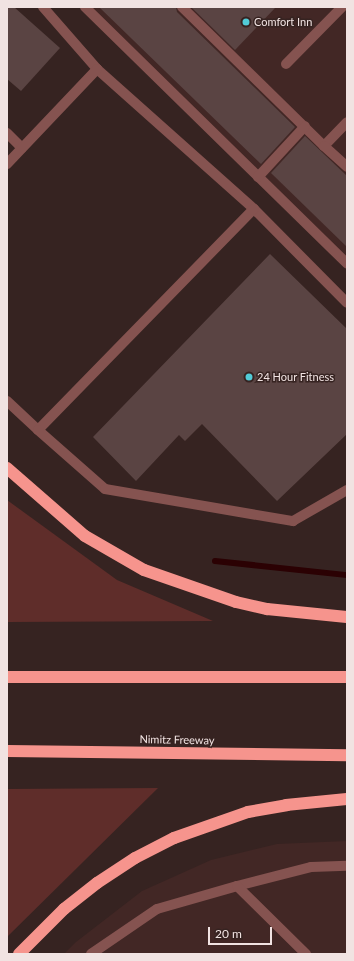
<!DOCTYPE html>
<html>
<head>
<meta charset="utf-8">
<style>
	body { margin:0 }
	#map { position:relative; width:354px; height:961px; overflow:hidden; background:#362321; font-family:Lato,sans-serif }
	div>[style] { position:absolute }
	.built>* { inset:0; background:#422725 }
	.green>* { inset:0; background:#5f2d2a }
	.stream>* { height:6px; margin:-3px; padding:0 3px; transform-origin:3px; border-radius:3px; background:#2b0103 }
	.building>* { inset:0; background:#5a4443 }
	.service>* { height:10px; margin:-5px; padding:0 5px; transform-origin:5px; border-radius:5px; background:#855350 }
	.motorway>* { height:12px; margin:-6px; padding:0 6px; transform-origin:6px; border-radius:6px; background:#f6948d }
	.dots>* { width:11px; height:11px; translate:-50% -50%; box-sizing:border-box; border:2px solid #362321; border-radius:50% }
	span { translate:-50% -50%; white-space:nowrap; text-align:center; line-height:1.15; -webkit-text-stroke:3px #362321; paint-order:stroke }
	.poi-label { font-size:11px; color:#f1e3e2 }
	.left { translate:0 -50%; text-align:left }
	.street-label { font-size:11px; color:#f1e3e2 }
	.frame { position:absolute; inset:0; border:8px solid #f1e3e2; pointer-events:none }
	.scale { position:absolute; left:208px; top:927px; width:64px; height:18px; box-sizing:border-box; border:2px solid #f1e3e2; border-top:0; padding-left:5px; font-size:12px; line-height:14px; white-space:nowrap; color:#f1e3e2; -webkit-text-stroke:3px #362321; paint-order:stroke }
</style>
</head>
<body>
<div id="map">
	<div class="built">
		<i style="clip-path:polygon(82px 7px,347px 7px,347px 265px)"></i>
		<i style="clip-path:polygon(347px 841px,347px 954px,64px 954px,76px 942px,142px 891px,211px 860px,277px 844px)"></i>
	</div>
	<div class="green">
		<i style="clip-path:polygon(7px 500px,117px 580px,213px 621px,7px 622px)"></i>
		<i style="clip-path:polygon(158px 788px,7px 937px,7px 789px)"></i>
	</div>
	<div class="stream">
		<i style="left:215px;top:561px;width:133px;rotate:6.1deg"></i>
	</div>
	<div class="building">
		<i style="clip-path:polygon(7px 7px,14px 7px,60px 48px,21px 91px,7px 79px)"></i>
		<i style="clip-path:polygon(99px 7px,176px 7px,177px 12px,295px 127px,261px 164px)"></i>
		<i style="clip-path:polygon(191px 7px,276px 7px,235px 50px)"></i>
		<i style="clip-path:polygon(305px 136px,347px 176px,347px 247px,271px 173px)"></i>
		<i style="clip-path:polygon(270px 254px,347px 329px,347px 434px,277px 501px,202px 424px,185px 441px,179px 435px,136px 481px,93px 437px)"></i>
	</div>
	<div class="service">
		<i style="left:43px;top:7px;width:82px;rotate:48.9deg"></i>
		<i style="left:97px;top:69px;width:210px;rotate:41.7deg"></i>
		<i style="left:254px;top:209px;width:132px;rotate:45.3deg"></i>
		<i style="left:85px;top:7px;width:367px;rotate:44.4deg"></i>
		<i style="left:182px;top:7px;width:199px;rotate:44.4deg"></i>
		<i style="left:324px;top:146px;width:33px;rotate:-46deg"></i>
		<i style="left:286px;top:64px;width:80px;rotate:-45.5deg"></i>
		<i style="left:7px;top:133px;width:21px;rotate:45deg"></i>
		<i style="left:324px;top:146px;width:31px;rotate:42deg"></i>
		<i style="left:7px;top:164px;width:131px;rotate:-46.5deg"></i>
		<i style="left:258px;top:177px;width:69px;rotate:-47.3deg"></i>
		<i style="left:7px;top:401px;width:42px;rotate:43.1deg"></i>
		<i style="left:38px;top:430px;width:309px;rotate:-45.7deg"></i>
		<i style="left:38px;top:430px;width:89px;rotate:41.4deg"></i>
		<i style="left:105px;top:489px;width:191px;rotate:9.7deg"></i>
		<i style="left:293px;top:521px;width:62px;rotate:-29.9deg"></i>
		<i style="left:237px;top:886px;width:76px;rotate:-14.4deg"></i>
		<i style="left:311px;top:867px;width:36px;rotate:-2deg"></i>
		<i style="left:91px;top:954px;width:80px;rotate:-34.3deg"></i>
		<i style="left:157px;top:909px;width:83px;rotate:-16deg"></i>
		<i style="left:237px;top:886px;width:97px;rotate:44.6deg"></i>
	</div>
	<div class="motorway">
		<i style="left:7px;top:468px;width:103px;rotate:41.1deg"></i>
		<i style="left:85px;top:536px;width:68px;rotate:30deg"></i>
		<i style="left:144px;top:570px;width:97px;rotate:19.2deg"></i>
		<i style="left:236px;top:602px;width:32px;rotate:13deg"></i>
		<i style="left:267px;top:609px;width:80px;rotate:5.7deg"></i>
		<i style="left:7px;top:677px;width:340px"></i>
		<i style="left:7px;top:751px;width:340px;rotate:0.7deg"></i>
		<i style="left:19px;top:954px;width:64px;rotate:-45deg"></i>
		<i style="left:64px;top:909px;width:42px;rotate:-38.2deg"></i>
		<i style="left:97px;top:883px;width:45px;rotate:-33.3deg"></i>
		<i style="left:135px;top:858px;width:44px;rotate:-27.1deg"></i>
		<i style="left:174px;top:838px;width:78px;rotate:-19.4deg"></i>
		<i style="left:248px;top:812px;width:39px;rotate:-10deg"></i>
		<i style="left:286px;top:805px;width:61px;rotate:-5.6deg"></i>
	</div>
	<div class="dots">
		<i style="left:246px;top:22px;background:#52cbd7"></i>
		<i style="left:249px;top:377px;background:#52cbd7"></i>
	</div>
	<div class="poi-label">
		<span class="left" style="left:254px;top:22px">Comfort Inn</span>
		<span class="left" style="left:257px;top:377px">24 Hour Fitness</span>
	</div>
	<div class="street-label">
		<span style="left:177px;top:740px;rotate:1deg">Nimitz Freeway</span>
	</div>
	<div class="frame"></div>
	<div class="scale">20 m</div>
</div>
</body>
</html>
